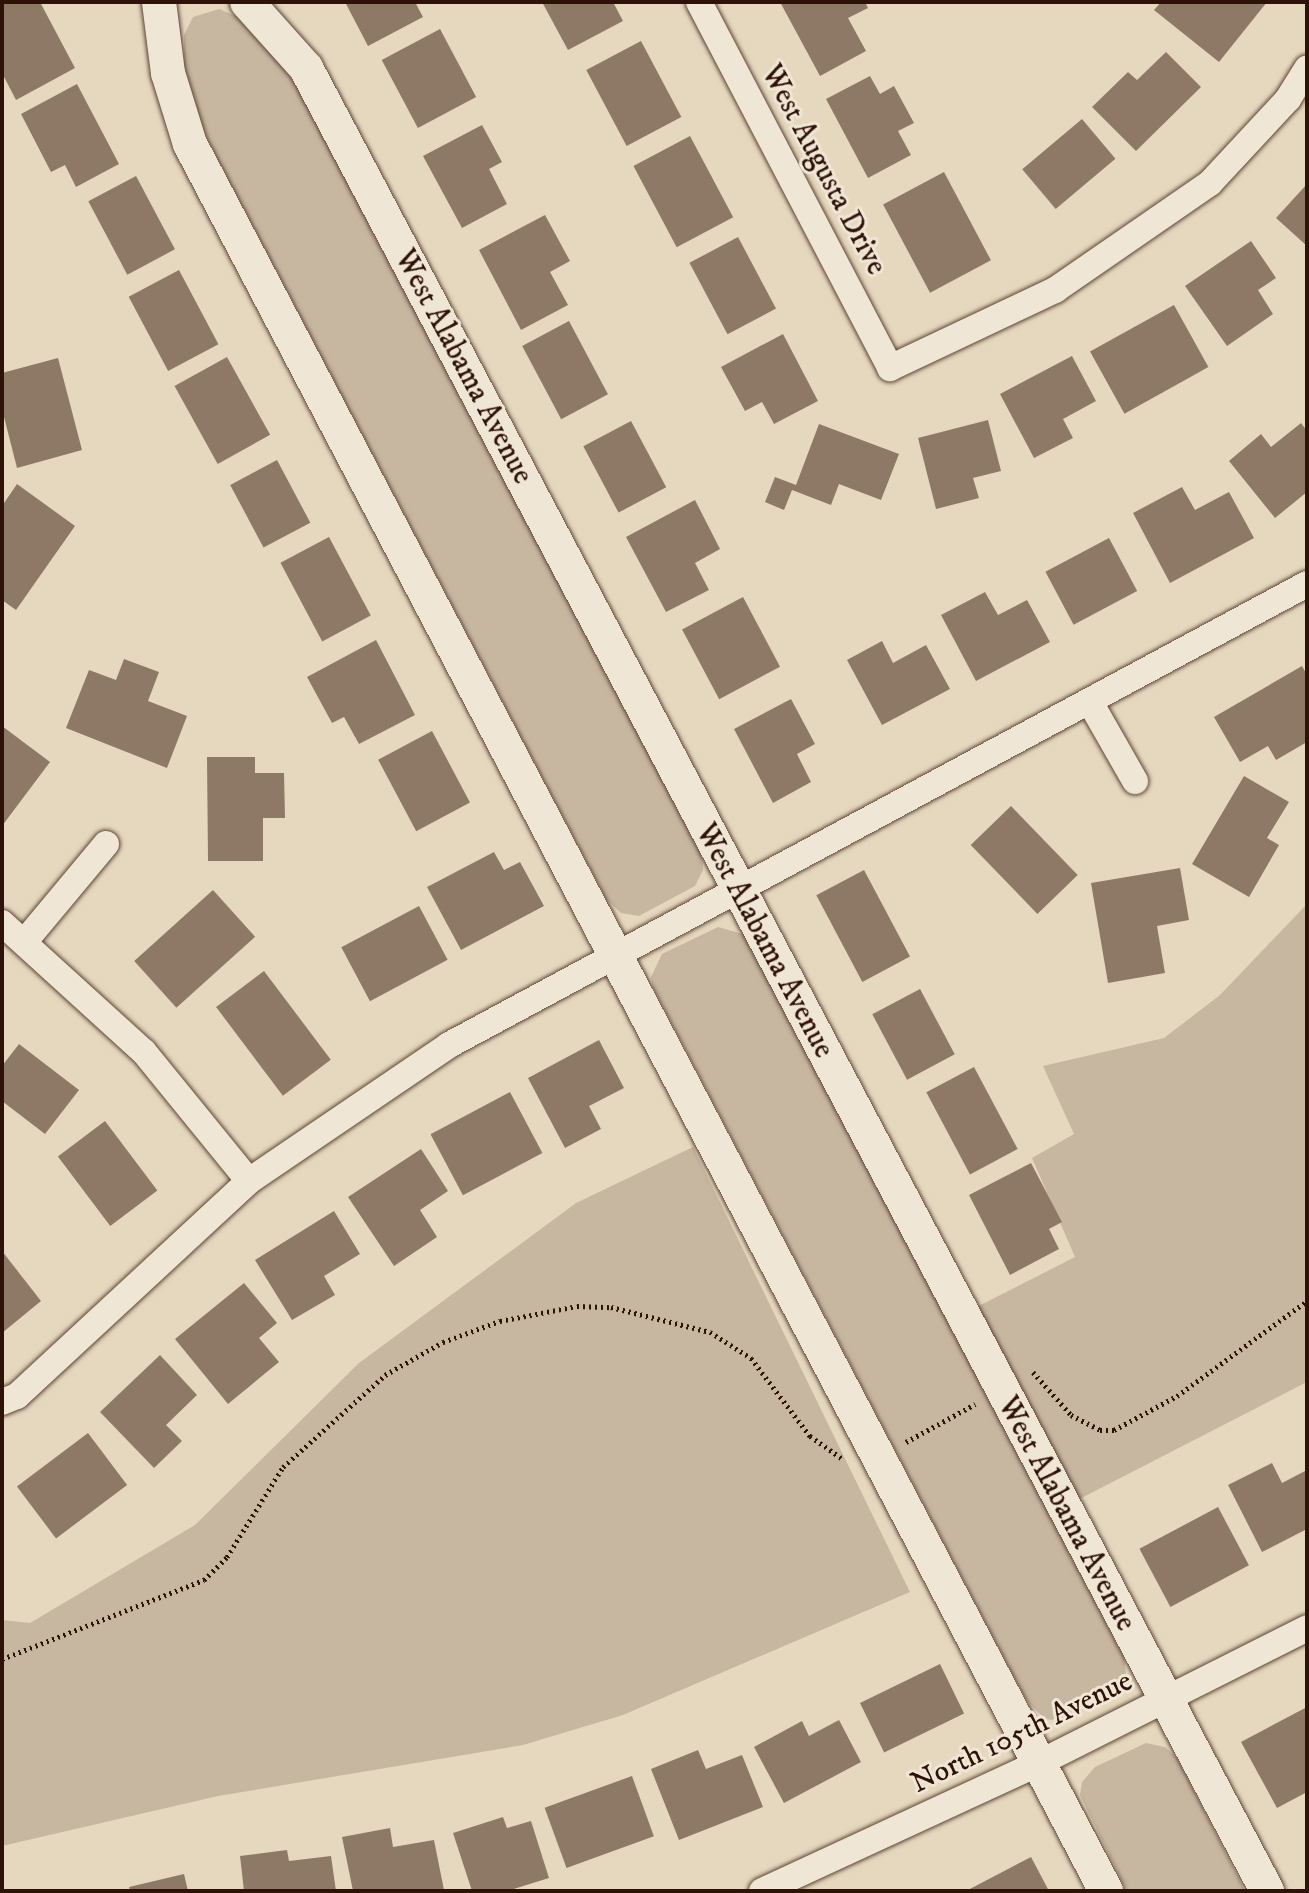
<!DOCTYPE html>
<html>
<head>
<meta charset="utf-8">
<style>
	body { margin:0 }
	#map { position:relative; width:1309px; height:1893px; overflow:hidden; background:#e6d8bf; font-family:"IM FELL DW Pica",serif }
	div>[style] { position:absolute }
	.green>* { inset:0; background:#c7b6a0 }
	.building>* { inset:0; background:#8e7967; transform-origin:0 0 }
	.path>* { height:5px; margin-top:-2.5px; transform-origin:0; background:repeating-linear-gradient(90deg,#2f1207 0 2px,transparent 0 6px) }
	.roads { filter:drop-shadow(0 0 2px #5d4435) drop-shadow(0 0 2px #5d4435) }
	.minor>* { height:26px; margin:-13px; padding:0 13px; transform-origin:13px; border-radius:13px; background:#efe6d5 }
	.tertiary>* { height:34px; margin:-17px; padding:0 17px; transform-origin:17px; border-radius:17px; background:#efe6d5 }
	span { translate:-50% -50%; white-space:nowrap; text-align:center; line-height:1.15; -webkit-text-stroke:6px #efe6d5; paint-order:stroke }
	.street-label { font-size:30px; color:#2f1207 }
	.frame { position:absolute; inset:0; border:4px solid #2f1207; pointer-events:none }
</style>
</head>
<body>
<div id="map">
	<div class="green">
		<i style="clip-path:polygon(219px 9px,240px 18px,285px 62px,702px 851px,703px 870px,695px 886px,639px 916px,621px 913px,607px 900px,197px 119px,184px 77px,184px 35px,193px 17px)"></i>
		<i style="clip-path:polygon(1307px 904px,1307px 1382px,1062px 1508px,961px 1315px,1075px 1257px,1032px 1158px,1074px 1134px,1043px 1066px,1164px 1038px,1220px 995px)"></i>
		<i style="clip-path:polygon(718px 927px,743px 934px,750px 943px,1124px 1657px,1126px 1675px,1117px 1692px,1062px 1721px,1045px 1719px,1027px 1701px,653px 987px,651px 977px,662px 954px)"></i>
		<i style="clip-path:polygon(693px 1147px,910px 1592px,623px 1715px,523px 1745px,218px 1796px,2px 1846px,2px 1620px,30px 1623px,195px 1525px,359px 1363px,576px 1203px)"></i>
		<i style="clip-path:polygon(1146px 1743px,1165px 1747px,1177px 1758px,1245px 1891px,1127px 1891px,1080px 1795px,1082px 1782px,1095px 1767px)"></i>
	</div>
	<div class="building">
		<i style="clip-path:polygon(2px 2px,40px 2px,75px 68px,16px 100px,2px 73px)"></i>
		<i style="clip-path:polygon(345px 2px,415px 2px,423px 17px,368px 46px)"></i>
		<i style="clip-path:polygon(542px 2px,613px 2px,623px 21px,568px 50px)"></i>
		<i style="clip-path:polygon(780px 2px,865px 2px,868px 8px,848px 18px,866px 51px,820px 76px)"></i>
		<i style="clip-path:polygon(1161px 2px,1267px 2px,1219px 62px,1154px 10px)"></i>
		<i style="left:440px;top:29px;width:77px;height:66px;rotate:62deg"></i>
		<i style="left:641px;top:41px;width:86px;height:62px;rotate:62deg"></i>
		<i style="clip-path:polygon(1166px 52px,1201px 87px,1136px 151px,1092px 107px,1128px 72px,1137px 80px)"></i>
		<i style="clip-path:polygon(870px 76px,880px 94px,894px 86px,914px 123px,898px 131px,911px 155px,868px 178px,826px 99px)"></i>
		<i style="clip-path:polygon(77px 84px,119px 164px,76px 187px,65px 165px,51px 172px,21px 114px)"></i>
		<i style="left:1082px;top:119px;width:52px;height:78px;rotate:50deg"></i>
		<i style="clip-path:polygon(482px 125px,502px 162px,489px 169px,507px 204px,462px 228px,423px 156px)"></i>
		<i style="left:690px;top:136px;width:92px;height:64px;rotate:62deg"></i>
		<i style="left:944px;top:172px;width:100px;height:69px;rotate:62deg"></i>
		<i style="left:136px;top:176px;width:83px;height:54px;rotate:62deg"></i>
		<i style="clip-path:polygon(1307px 184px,1307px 246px,1276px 218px)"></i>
		<i style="clip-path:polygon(545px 215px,570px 261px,550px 272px,568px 305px,521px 330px,479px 250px)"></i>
		<i style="left:738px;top:237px;width:81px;height:55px;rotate:62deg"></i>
		<i style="clip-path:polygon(1251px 241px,1276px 278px,1258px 290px,1273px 314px,1227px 346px,1185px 286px)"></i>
		<i style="left:179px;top:270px;width:84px;height:57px;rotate:62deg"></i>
		<i style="left:1174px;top:305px;width:71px;height:96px;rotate:61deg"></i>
		<i style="left:569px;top:321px;width:83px;height:53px;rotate:62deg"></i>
		<i style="clip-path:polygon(783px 334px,818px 401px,774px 424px,762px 402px,745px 411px,721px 367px)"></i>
		<i style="clip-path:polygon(1072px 356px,1096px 401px,1063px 419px,1073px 438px,1034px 458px,1000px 394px)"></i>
		<i style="left:227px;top:357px;width:89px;height:60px;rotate:61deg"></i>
		<i style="clip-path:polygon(58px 358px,82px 450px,17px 468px,2px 409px,2px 373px)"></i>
		<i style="clip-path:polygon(988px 420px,1001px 471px,973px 478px,979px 498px,936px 509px,918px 438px)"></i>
		<i style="left:631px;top:421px;width:75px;height:54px;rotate:62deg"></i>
		<i style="clip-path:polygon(1301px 423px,1307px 431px,1307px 492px,1275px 518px,1229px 461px,1261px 434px,1271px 447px)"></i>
		<i style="clip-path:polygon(819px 424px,899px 454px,881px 500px,839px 484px,831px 505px,792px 490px,784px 510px,765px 502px,775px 477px,796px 485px)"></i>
		<i style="left:277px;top:460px;width:71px;height:53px;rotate:62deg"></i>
		<i style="clip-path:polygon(17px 484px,75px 526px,16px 610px,2px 600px,2px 506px)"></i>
		<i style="clip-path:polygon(1182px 487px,1195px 510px,1229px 492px,1254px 538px,1170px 583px,1133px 513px)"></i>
		<i style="clip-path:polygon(695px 500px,720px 549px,695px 563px,709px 590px,666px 612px,626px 537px)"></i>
		<i style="left:329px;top:537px;width:89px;height:55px;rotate:62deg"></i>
		<i style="left:1109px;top:538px;width:60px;height:72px;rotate:62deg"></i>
		<i style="clip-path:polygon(985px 592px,998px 615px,1027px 600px,1050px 642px,976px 681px,941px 615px)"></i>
		<i style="left:743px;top:597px;width:79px;height:69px;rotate:62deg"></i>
		<i style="clip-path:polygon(376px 640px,415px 715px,359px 744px,344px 717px,332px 723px,307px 677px)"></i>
		<i style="clip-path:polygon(882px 641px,893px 663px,926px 645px,950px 689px,882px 725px,847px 660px)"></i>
		<i style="clip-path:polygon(124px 659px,159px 672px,148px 701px,187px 716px,167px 768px,66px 728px,89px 670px,116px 680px)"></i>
		<i style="clip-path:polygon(1302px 666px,1307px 675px,1307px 742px,1276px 760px,1268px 746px,1240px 762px,1214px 717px)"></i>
		<i style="clip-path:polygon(791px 699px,815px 744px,797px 754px,811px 782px,773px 803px,734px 729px)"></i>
		<i style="clip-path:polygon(2px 726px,50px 762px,2px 826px)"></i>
		<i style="left:432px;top:731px;width:81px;height:61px;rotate:62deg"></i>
		<i style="clip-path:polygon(207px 757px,255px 757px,255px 773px,284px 773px,285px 818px,263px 818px,263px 861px,208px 861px)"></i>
		<i style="clip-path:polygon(1244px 776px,1289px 802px,1267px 838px,1279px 845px,1249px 897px,1192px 864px)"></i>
		<i style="left:1011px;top:806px;width:96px;height:56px;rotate:46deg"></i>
		<i style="clip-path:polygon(494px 852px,504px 870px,520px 862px,544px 906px,461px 950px,427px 887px)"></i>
		<i style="clip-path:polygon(1180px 868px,1189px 920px,1157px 926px,1165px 973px,1108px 983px,1091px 883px)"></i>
		<i style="left:864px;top:870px;width:98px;height:54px;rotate:62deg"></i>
		<i style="left:213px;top:890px;width:63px;height:106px;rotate:48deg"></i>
		<i style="left:419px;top:906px;width:61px;height:88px;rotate:62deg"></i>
		<i style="left:264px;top:971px;width:111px;height:60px;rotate:53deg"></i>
		<i style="left:920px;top:989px;width:74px;height:54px;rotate:62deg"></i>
		<i style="clip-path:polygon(599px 1040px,624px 1088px,589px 1106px,601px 1129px,565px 1148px,528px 1078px)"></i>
		<i style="clip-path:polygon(19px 1044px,79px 1090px,45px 1134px,2px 1101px,2px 1066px)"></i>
		<i style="left:974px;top:1067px;width:93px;height:54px;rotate:62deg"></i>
		<i style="left:510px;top:1092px;width:69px;height:90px;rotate:62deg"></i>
		<i style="left:105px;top:1121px;width:87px;height:59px;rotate:53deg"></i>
		<i style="clip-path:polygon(421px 1149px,448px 1191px,420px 1210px,437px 1237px,394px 1266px,348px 1197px)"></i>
		<i style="clip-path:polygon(1031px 1163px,1062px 1222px,1049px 1229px,1059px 1249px,1010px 1275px,969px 1195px)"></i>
		<i style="clip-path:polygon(334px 1211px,360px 1254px,324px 1276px,335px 1295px,292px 1320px,255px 1260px)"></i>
		<i style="clip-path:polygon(2px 1251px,41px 1301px,2px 1333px)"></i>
		<i style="clip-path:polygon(244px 1283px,277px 1323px,259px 1338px,279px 1362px,228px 1404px,175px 1339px)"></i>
		<i style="clip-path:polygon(160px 1355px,197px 1395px,166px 1425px,182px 1441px,154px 1468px,100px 1412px)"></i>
		<i style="left:88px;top:1433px;width:65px;height:89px;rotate:53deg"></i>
		<i style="clip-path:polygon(1272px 1463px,1282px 1483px,1307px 1470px,1307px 1529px,1262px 1552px,1228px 1485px)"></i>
		<i style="left:1218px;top:1507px;width:66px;height:89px;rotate:62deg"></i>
		<i style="left:940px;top:1664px;width:55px;height:89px;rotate:64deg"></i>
		<i style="clip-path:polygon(1307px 1707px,1307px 1792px,1277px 1808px,1241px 1742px)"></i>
		<i style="clip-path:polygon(839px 1720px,861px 1762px,784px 1803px,754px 1747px,802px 1721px,809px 1736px)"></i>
		<i style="clip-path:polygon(698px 1750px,706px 1769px,742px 1755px,763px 1807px,679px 1840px,651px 1769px)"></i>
		<i style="left:632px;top:1776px;width:64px;height:93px;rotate:70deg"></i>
		<i style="clip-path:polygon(503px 1817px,507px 1828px,531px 1821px,549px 1878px,507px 1891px,472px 1891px,453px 1833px)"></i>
		<i style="clip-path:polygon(390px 1828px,393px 1847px,434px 1840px,444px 1890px,353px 1891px,342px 1837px)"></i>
		<i style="clip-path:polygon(287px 1850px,289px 1861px,331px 1856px,336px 1891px,244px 1891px,240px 1856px)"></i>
		<i style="clip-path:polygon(1031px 1857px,1049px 1891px,966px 1891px)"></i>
		<i style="clip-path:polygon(184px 1874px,188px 1891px,130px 1891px,129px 1887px)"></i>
	</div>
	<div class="path">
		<i style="left:1033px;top:1372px;width:57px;rotate:48.5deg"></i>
		<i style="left:1071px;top:1415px;width:33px;rotate:27deg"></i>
		<i style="left:1100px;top:1430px;width:14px"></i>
		<i style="left:1114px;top:1430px;width:72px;rotate:-28.4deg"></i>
		<i style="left:1177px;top:1396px;width:161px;rotate:-36.2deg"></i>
		<i style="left:906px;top:1442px;width:79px;rotate:-28.8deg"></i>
		<i style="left:2px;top:1659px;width:217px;rotate:-21.4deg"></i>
		<i style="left:204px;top:1580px;width:33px;rotate:-45deg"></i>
		<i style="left:227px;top:1557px;width:106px;rotate:-58.1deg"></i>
		<i style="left:283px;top:1467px;width:137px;rotate:-42deg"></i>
		<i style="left:385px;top:1375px;width:67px;rotate:-29.6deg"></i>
		<i style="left:443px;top:1342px;width:61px;rotate:-20.2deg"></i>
		<i style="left:500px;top:1321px;width:78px;rotate:-11deg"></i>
		<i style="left:577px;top:1306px;width:34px;rotate:2deg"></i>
		<i style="left:611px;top:1307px;width:102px;rotate:14.2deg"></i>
		<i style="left:710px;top:1332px;width:49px;rotate:32.4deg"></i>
		<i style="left:751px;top:1358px;width:98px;rotate:52.9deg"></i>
		<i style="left:810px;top:1436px;width:39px;rotate:35deg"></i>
	</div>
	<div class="roads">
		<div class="minor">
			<i style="left:699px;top:2px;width:413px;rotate:62.4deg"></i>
			<i style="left:890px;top:368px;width:183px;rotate:-25.3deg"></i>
			<i style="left:1055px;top:290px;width:188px;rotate:-34.6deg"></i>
			<i style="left:1210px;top:183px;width:115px;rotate:-47.1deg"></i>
			<i style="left:1288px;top:99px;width:36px;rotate:-58deg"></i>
			<i style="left:1090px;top:702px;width:91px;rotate:60.3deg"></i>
			<i style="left:2px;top:923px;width:192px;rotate:42.3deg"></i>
			<i style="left:144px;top:1052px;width:166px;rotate:50.9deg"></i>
			<i style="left:26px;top:940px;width:125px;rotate:-50.2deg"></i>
			<i style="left:2px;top:1402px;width:16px;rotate:-22deg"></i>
			<i style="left:17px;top:1396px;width:316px;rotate:-42.8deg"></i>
			<i style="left:249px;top:1181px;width:242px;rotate:-34.2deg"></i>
			<i style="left:449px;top:1045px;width:974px;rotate:-28.25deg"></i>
			<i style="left:762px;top:1891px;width:305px;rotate:-24.8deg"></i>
			<i style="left:1039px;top:1763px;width:300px;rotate:-26.7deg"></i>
		</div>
		<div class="tertiary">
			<i style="left:159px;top:2px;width:72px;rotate:82.8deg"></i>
			<i style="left:168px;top:73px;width:74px;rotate:72.8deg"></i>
			<i style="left:190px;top:144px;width:1973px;rotate:62.33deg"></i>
			<i style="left:247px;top:2px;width:89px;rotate:48.2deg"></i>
			<i style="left:306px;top:68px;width:2061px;rotate:62.2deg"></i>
		</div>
	</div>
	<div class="street-label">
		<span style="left:823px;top:170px;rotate:62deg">West Augusta Drive</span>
		<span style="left:463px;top:367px;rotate:62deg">West Alabama Avenue</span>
		<span style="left:764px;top:941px;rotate:62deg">West Alabama Avenue</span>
		<span style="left:1066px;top:1514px;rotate:62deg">West Alabama Avenue</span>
		<span style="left:1022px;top:1733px;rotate:-26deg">North 105th Avenue</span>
	</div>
	<div class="frame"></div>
</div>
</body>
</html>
